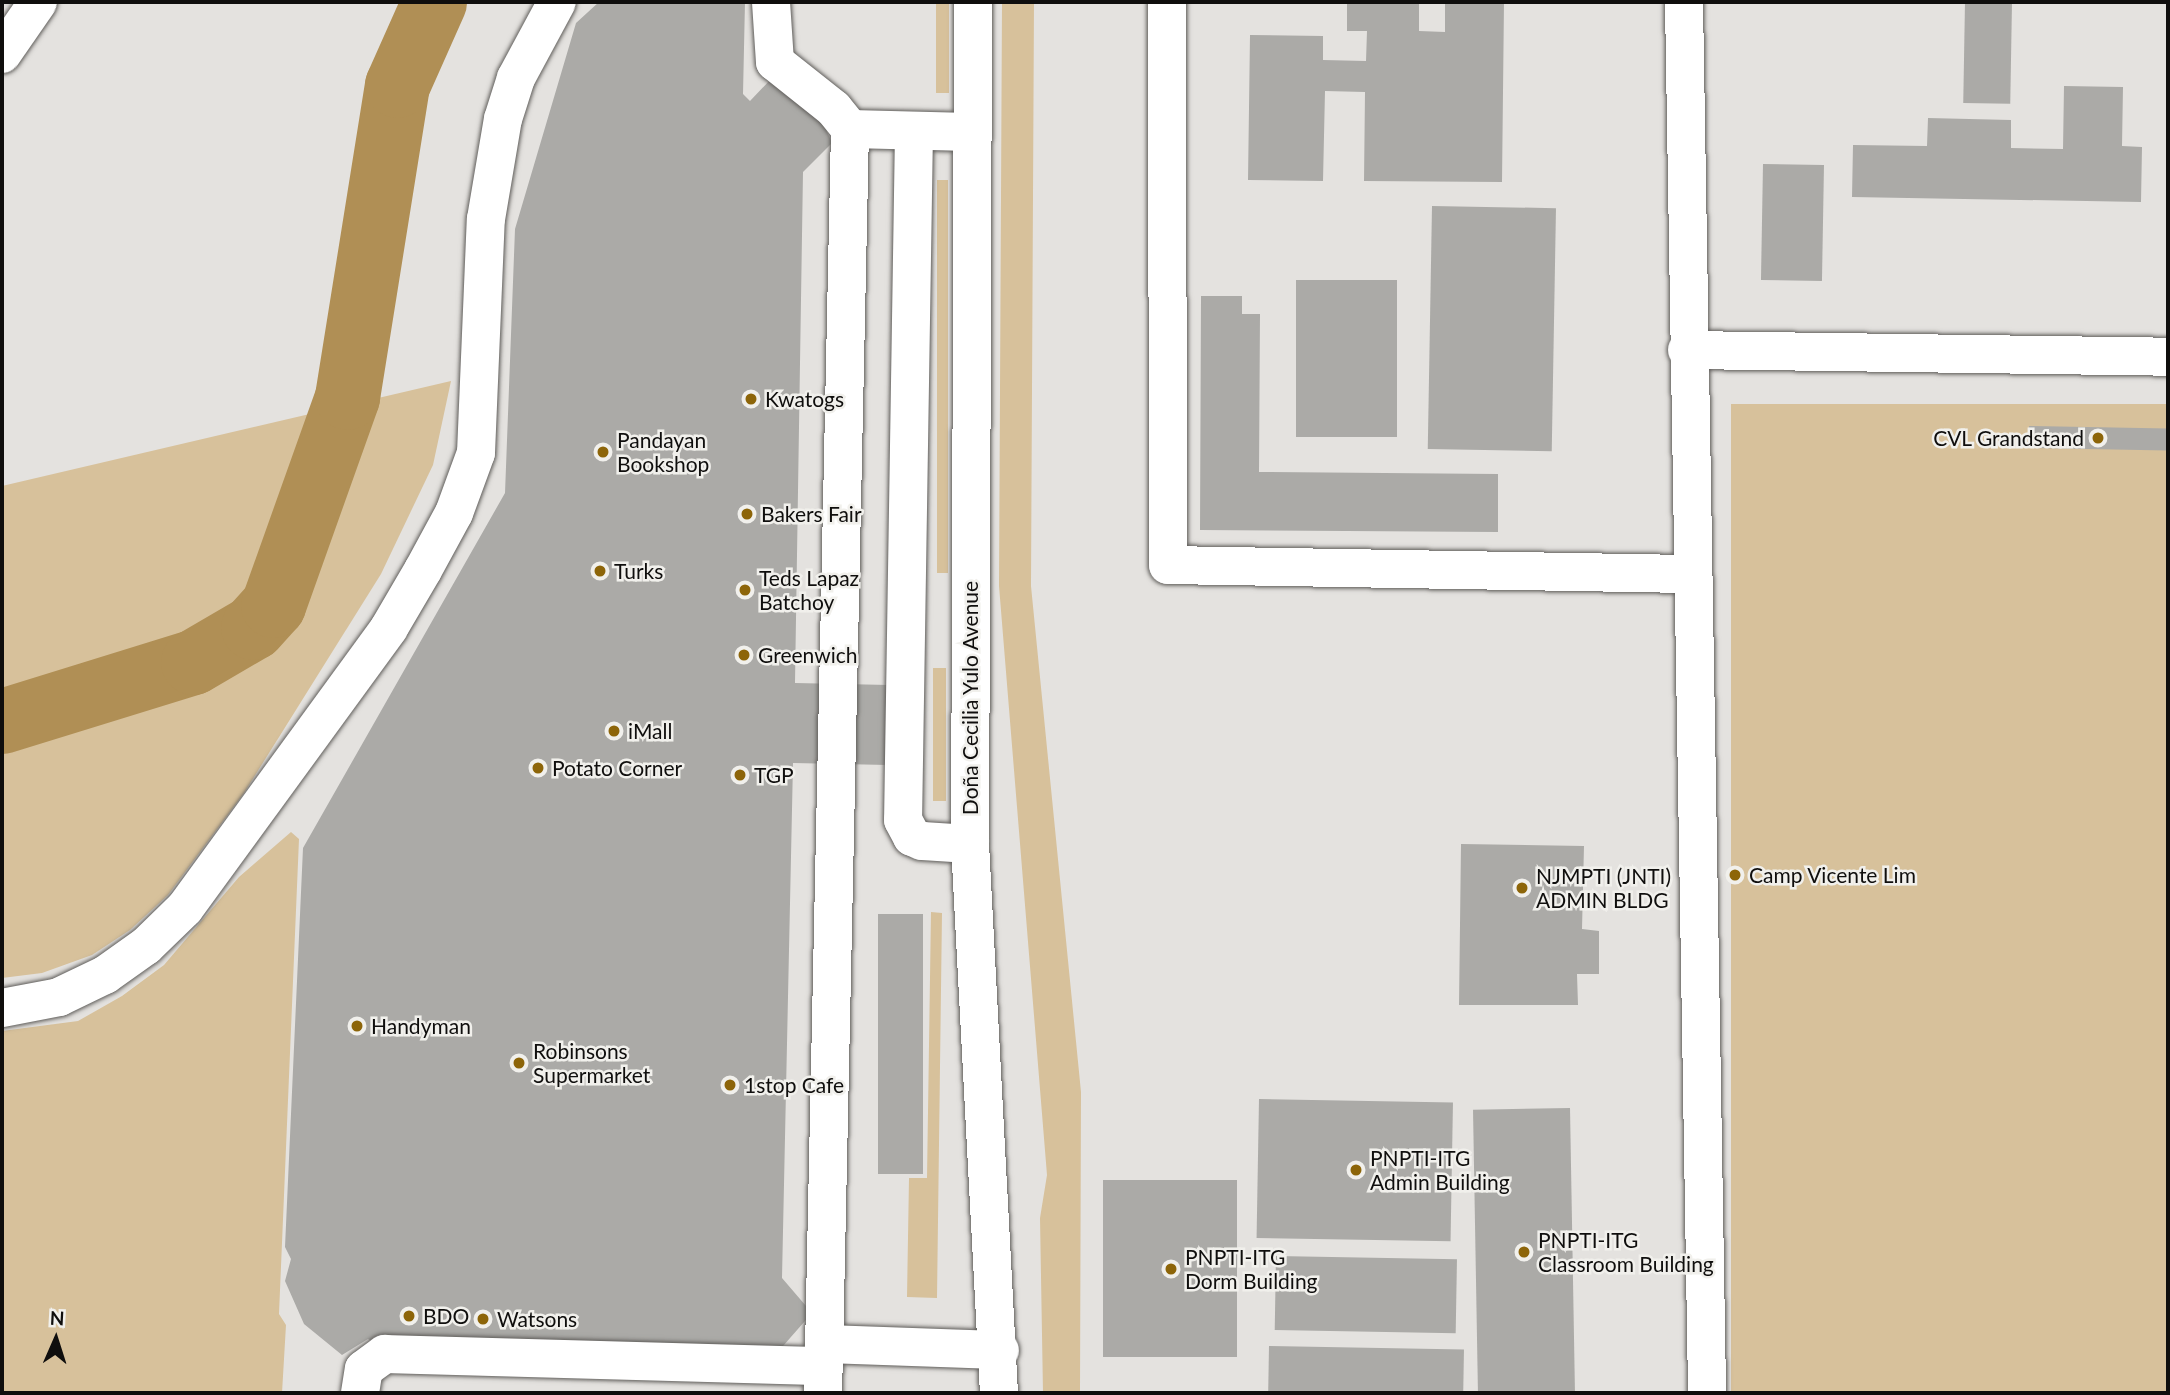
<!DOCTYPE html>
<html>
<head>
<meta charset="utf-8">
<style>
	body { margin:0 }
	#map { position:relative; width:2170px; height:1395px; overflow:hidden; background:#e4e2df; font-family:Lato,sans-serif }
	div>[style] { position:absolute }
	.green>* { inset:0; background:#d7c19b; transform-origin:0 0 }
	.river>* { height:65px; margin:-32.5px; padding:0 32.5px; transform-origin:32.5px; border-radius:32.5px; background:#b08f55 }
	.building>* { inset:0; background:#abaaa7; transform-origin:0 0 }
	.roads { filter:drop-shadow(0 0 2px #5f5d5a) drop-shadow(0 0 2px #5f5d5a) }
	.minor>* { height:38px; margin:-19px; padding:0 19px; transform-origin:19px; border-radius:19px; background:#fff }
	.major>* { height:38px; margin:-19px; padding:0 19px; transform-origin:19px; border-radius:19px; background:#fff }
	.dots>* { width:19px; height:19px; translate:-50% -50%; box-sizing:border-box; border:4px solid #f1f0ec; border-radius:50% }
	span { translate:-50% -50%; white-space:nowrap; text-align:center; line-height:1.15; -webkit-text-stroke:5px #f1f0ec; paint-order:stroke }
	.poi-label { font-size:21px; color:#0f0e0d }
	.left { translate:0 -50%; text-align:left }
	.right { translate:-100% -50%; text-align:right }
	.street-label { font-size:21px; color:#0f0e0d }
	.frame { position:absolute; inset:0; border:4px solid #0f0e0d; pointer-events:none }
	.north { position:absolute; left:21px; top:1304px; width:70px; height:70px; -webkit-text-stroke:5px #f1f0ec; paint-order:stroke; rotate:3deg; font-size:19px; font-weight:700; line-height:28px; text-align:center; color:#0f0e0d }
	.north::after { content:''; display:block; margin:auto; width:24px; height:32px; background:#0f0e0d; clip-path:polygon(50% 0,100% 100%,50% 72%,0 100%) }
</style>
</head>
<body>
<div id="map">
	<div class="green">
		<i style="left:936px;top:2px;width:13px;height:91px"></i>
		<i style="clip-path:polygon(1002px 2px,1034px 2px,1031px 586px,1081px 1092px,1080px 1393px,1043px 1393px,1040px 1218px,1047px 1175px,999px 586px)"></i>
		<i style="left:937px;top:180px;width:11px;height:393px"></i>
		<i style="clip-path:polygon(451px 381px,433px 465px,381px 574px,244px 793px,168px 895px,130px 930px,92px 955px,42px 973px,2px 978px,2px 486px)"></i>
		<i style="left:2168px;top:404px;width:989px;height:437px;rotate:90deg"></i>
		<i style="left:933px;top:668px;width:13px;height:133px"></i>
		<i style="clip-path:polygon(291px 832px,299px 839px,279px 1314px,286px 1325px,282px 1393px,2px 1393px,2px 1031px,78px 1021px,122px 996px,164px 965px,239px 877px)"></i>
		<i style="clip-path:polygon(931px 912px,942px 913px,937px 1298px,907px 1297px,909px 1178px,927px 1178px)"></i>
	</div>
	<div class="river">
		<i style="left:2px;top:721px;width:200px;rotate:-17.2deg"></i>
		<i style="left:193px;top:662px;width:69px;rotate:-30.3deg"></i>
		<i style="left:253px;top:627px;width:30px;rotate:-48deg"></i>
		<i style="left:273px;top:605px;width:221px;rotate:-70.4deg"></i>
		<i style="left:347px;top:397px;width:316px;rotate:-80.9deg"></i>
		<i style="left:397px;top:85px;width:91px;rotate:-66deg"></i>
	</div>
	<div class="building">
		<i style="clip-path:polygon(599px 2px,745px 2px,743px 94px,750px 101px,772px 78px,825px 127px,832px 143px,803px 172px,795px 683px,889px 685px,888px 765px,793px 763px,782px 1278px,812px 1313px,776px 1354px,380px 1346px,368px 1339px,342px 1355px,304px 1324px,285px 1281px,291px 1259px,285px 1247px,303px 848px,505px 493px,515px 229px,576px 23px)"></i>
		<i style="clip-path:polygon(1347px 2px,1419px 2px,1419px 31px,1445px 32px,1445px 2px,1504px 2px,1502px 182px,1364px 181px,1365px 92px,1325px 91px,1323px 181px,1248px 180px,1250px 35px,1323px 36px,1323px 60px,1366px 61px,1367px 31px,1347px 31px)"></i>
		<i style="left:1965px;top:2px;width:47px;height:101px;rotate:1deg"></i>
		<i style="clip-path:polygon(2064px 86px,2123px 87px,2122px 146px,2142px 147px,2141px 202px,1852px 197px,1853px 145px,1927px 146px,1928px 118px,2011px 120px,2011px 148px,2063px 149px)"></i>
		<i style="left:1763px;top:164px;width:61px;height:116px;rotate:1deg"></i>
		<i style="left:1432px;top:206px;width:124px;height:243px;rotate:1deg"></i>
		<i style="left:1296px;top:280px;width:101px;height:157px"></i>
		<i style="clip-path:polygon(1201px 296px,1242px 296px,1242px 314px,1260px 314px,1259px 472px,1498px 474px,1498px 532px,1200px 530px)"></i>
		<i style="left:2029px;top:426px;width:139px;height:22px;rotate:1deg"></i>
		<i style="clip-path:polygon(1461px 844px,1584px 846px,1582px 929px,1599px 931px,1599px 974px,1577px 974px,1578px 1005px,1459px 1005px)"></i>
		<i style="left:878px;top:914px;width:45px;height:260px"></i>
		<i style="left:1259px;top:1099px;width:194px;height:139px;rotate:1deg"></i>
		<i style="left:1570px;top:1108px;width:285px;height:97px;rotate:89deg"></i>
		<i style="left:1237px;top:1180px;width:177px;height:134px;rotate:90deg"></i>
		<i style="left:1276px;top:1256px;width:181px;height:74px;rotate:1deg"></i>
		<i style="left:1269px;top:1346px;width:195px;height:47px;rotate:1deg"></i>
	</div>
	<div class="roads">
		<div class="minor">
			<i style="left:771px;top:2px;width:60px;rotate:86.2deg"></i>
			<i style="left:775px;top:62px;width:75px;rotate:38.5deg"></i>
			<i style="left:834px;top:109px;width:26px;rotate:51deg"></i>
			<i style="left:850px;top:129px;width:1264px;rotate:91.22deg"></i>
			<i style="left:1167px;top:2px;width:563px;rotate:89.9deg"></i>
			<i style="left:1168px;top:565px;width:523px;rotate:0.99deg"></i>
			<i style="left:1684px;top:2px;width:1391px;rotate:89.05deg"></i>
			<i style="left:2px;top:54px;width:63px;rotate:-55.3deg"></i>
			<i style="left:850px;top:129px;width:121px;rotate:1.4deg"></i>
			<i style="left:914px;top:131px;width:689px;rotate:90.91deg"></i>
			<i style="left:903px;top:820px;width:19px;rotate:62deg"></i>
			<i style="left:912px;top:837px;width:11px;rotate:22deg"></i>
			<i style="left:922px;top:841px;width:48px;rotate:3.6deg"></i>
			<i style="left:1687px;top:350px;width:481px;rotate:0.8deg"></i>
			<i style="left:2px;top:1008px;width:58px;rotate:-10.9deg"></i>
			<i style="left:59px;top:997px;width:51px;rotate:-25.6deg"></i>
			<i style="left:105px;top:975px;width:50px;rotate:-35.3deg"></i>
			<i style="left:146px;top:946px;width:54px;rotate:-44.3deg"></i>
			<i style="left:185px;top:908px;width:346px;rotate:-53.9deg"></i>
			<i style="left:389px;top:628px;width:67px;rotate:-59.6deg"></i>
			<i style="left:423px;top:570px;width:65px;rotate:-61.5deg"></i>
			<i style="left:454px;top:513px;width:64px;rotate:-69.9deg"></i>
			<i style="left:476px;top:453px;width:234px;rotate:-87.6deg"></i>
			<i style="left:486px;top:219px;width:101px;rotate:-80.4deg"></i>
			<i style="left:503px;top:119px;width:43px;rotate:-72.4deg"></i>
			<i style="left:516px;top:78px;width:86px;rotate:-61.7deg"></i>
			<i style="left:824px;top:1344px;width:176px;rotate:2deg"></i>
			<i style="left:360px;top:1393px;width:24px;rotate:-81deg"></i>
			<i style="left:364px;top:1369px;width:26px;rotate:-36deg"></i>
			<i style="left:385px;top:1354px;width:439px;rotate:1.6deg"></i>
		</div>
		<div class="major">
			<i style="left:973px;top:2px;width:842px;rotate:90.2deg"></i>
			<i style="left:970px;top:844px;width:550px;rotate:86.98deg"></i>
		</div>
	</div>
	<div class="dots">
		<i style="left:751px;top:399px;background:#8d6509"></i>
		<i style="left:2098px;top:438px;background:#8d6509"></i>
		<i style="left:603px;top:452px;background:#8d6509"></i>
		<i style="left:747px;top:514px;background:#8d6509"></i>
		<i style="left:600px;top:571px;background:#8d6509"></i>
		<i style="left:745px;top:590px;background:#8d6509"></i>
		<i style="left:744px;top:655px;background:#8d6509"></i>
		<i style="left:614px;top:731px;background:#8d6509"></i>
		<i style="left:538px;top:768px;background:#8d6509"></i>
		<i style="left:740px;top:775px;background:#8d6509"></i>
		<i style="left:1735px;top:875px;background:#8d6509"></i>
		<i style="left:1522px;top:888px;background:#8d6509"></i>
		<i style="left:357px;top:1026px;background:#8d6509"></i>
		<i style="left:519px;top:1063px;background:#8d6509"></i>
		<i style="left:730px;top:1085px;background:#8d6509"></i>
		<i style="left:1356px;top:1170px;background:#8d6509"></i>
		<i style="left:1524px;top:1252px;background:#8d6509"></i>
		<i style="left:1171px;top:1269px;background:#8d6509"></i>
		<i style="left:409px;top:1316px;background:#8d6509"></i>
		<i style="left:483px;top:1319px;background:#8d6509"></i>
	</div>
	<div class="poi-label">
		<span class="left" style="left:765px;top:399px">Kwatogs</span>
		<span class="right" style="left:2084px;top:438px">CVL Grandstand</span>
		<span class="left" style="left:617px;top:452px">Pandayan<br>Bookshop</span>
		<span class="left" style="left:761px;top:514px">Bakers Fair</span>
		<span class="left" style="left:614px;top:571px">Turks</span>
		<span class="left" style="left:759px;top:590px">Teds Lapaz<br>Batchoy</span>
		<span class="left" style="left:758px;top:655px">Greenwich</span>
		<span class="left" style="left:628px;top:731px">iMall</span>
		<span class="left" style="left:552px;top:768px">Potato Corner</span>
		<span class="left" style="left:754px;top:775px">TGP</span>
		<span class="left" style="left:1749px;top:875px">Camp Vicente Lim</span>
		<span class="left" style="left:1536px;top:888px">NJMPTI (JNTI)<br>ADMIN BLDG</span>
		<span class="left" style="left:371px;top:1026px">Handyman</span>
		<span class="left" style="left:533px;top:1063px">Robinsons<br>Supermarket</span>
		<span class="left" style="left:744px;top:1085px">1stop Cafe</span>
		<span class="left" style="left:1370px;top:1170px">PNPTI-ITG<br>Admin Building</span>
		<span class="left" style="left:1538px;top:1252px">PNPTI-ITG<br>Classroom Building</span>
		<span class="left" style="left:1185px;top:1269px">PNPTI-ITG<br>Dorm Building</span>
		<span class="left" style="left:423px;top:1316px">BDO</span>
		<span class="left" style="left:497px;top:1319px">Watsons</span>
	</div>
	<div class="street-label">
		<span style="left:970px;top:698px;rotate:-90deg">Doña Cecilia Yulo Avenue</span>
	</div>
	<div class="frame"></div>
	<div class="north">N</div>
</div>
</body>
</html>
